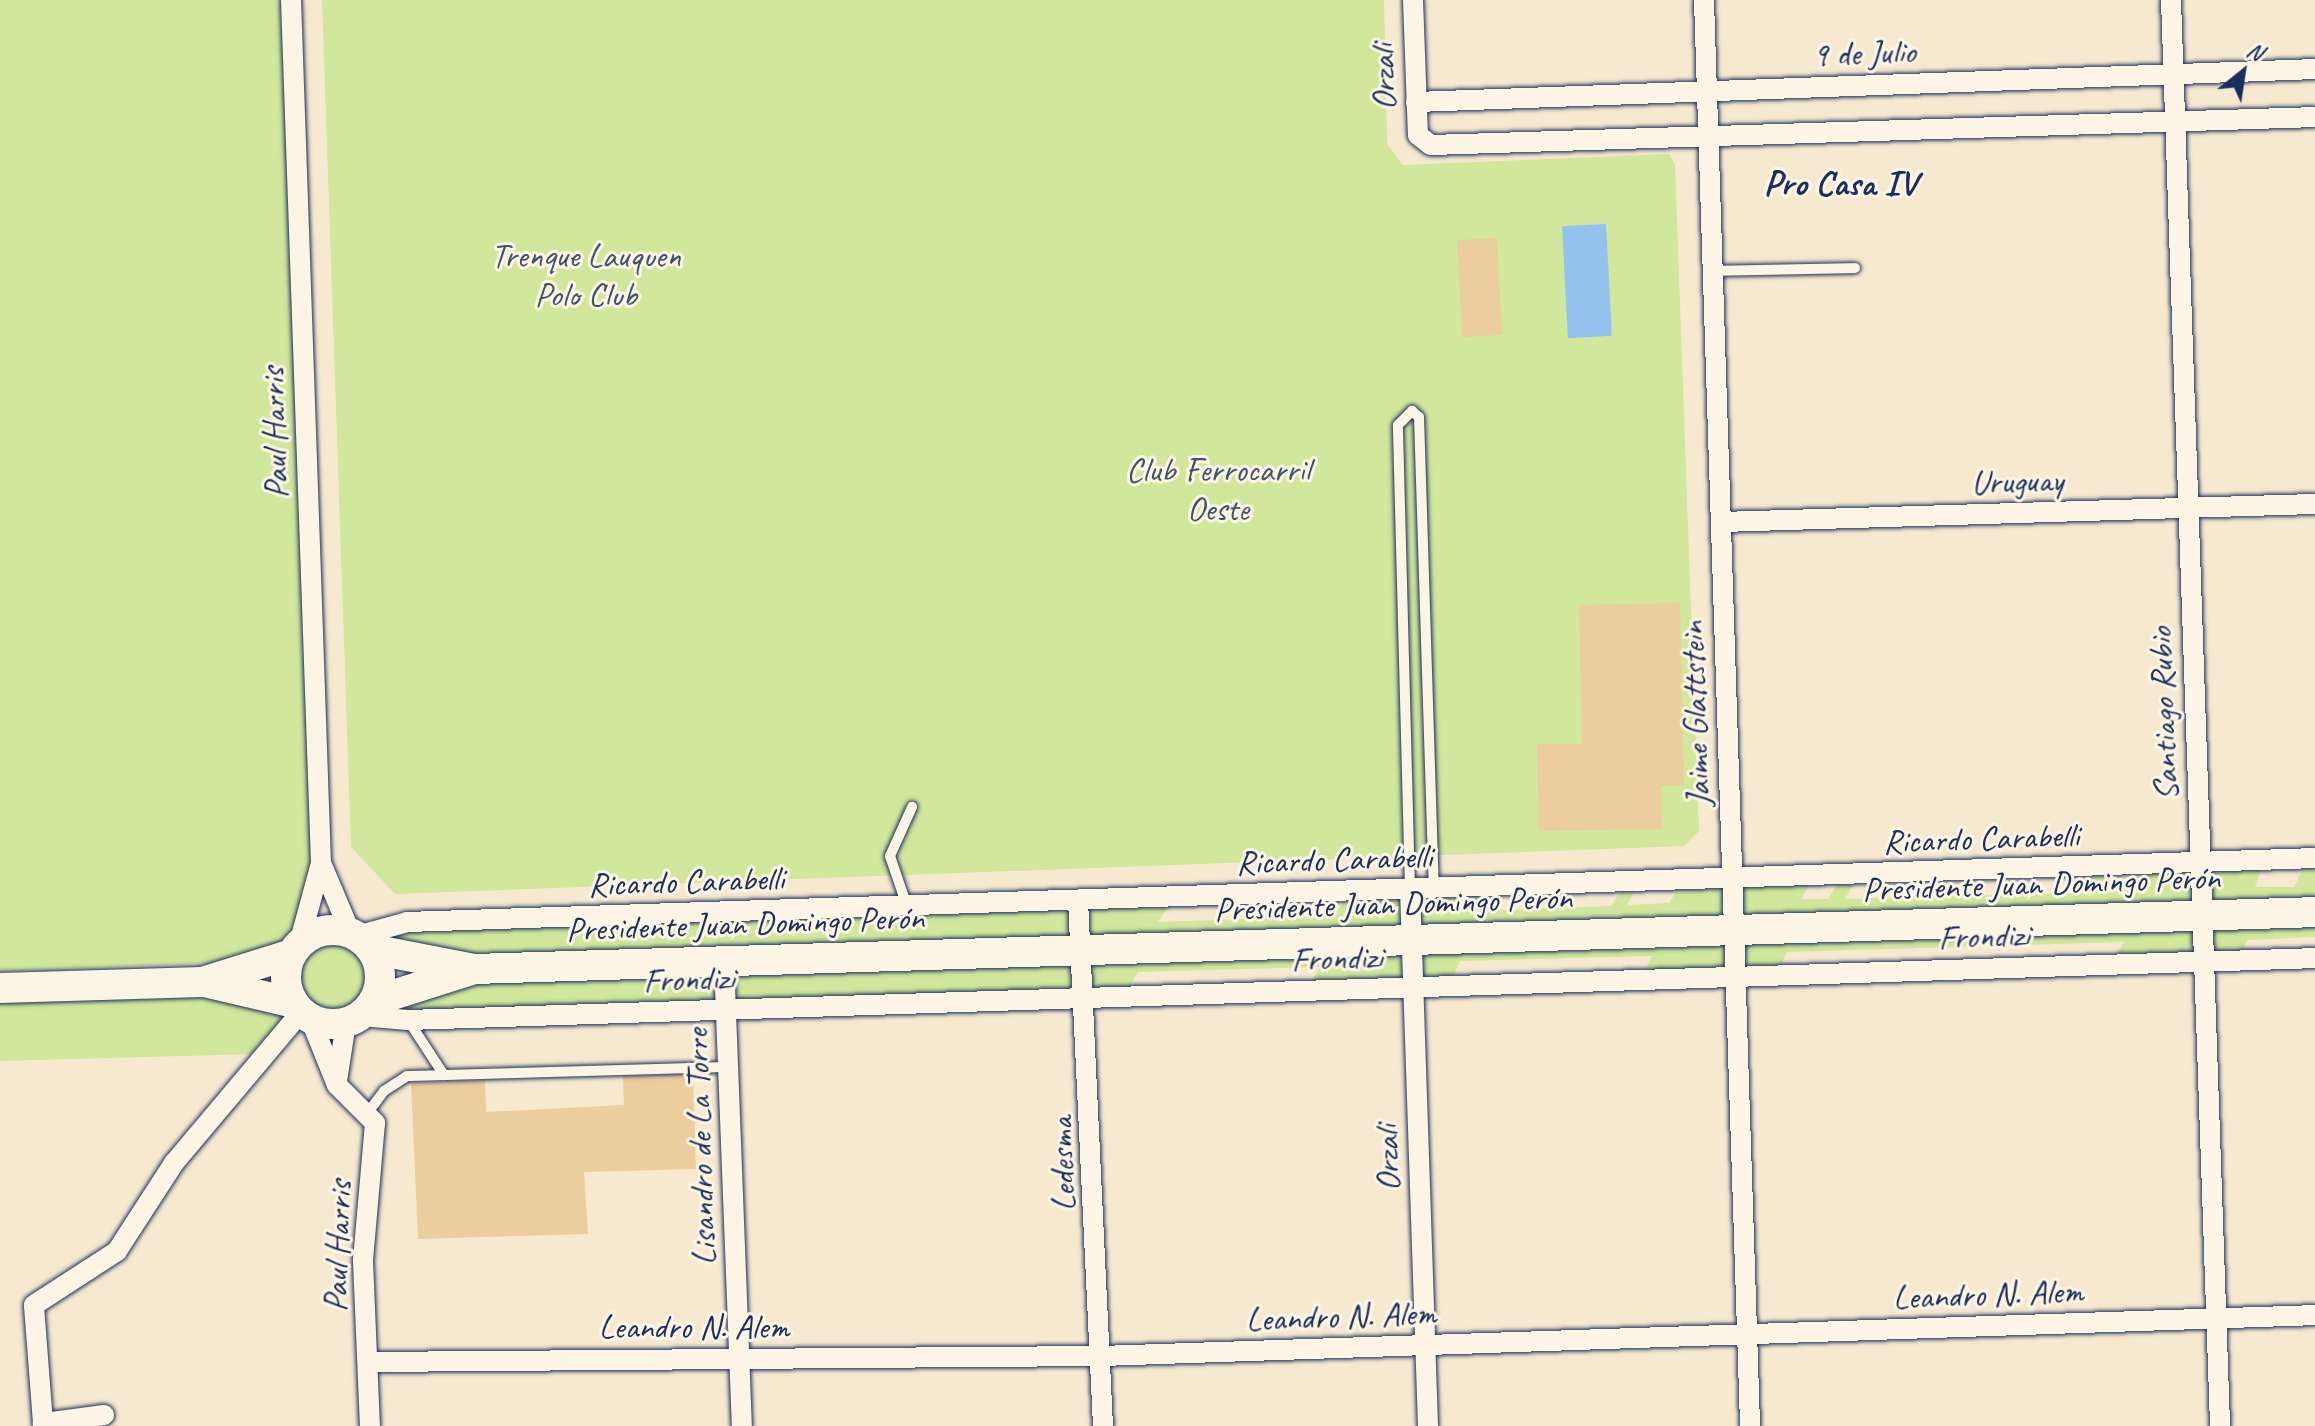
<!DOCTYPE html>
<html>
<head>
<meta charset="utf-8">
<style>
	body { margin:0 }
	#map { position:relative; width:2315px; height:1426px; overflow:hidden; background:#f7e9d0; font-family:Caveat,sans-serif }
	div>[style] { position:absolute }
	.green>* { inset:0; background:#d0e79c }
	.round { border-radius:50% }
	.water>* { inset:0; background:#94c1ee; transform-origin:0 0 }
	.building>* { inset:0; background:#ebcd9e; transform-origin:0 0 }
	.roads { filter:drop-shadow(0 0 2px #1b2f5e) drop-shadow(0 0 2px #1b2f5e) }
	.service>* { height:10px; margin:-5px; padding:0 5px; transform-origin:5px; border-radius:5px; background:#fcf5e5 }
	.minor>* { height:20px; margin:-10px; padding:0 10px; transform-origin:10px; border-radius:10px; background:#fcf5e5 }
	.secondary>* { height:30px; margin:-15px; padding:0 15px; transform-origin:15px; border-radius:15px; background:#fcf5e5 }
	.secondary>.ring { margin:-15px; padding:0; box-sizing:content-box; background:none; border:30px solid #fcf5e5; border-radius:50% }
	span { translate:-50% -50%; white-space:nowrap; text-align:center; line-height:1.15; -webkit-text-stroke:6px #fcf5e5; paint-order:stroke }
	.street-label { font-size:34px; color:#1b2f5e }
	.park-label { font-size:34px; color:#3f546a }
	.neighbourhood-label { font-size:36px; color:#1b2f5e; font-weight:700 }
	.north { position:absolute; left:2203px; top:32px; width:80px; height:80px; -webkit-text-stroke:6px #fcf5e5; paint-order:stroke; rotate:30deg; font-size:22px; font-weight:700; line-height:32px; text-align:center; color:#1b2f5e }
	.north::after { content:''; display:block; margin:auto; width:28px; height:36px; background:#1b2f5e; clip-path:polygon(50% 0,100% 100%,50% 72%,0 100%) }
</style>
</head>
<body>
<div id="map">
	<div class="green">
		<i style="clip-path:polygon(0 0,281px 0,314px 867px,286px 944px,217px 963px,0 971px)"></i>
		<i style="clip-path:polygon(322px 0,1384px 0,1387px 144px,1403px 165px,1669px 154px,1675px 164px,1699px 831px,1684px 846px,395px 894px,351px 847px)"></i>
		<i style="clip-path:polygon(2315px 864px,2315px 902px,475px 959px,398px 944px,401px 930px,1171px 903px,1158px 922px,1333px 916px,1347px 898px,1488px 893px,1477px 911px,1611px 906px,1622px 889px,1636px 888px,1627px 905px,1669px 903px,1680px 886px,1811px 881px,1801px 899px,1828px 899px,1839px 881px,1855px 881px,1845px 899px,2076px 893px,2087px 873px,2112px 871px,2103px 891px,2136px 890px,2146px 870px,2262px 866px,2255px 887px,2294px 887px,2305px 865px)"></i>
		<i style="clip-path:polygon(2315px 920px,2315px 937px,2248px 940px,2240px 954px,2115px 958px,2124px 942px,1787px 952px,1779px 969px,1644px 974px,1652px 956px,1460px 961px,1451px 981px,1309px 985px,1320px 967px,1138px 972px,1127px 991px,410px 1015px,410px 1000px,476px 979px)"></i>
		<i class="round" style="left:296px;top:940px;width:74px;height:74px"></i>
		<i style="clip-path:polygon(177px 992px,290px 1014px,255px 1054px,0 1061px,0 998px)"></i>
	</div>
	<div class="water">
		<i style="left:1606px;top:224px;width:112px;height:44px;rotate:87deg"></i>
	</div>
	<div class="building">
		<i style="left:1497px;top:238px;width:97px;height:40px;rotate:87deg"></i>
		<i style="clip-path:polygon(1680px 603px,1684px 786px,1661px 786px,1662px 829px,1539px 831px,1537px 744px,1582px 744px,1579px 605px)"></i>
		<i style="clip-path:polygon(693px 1074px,696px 1169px,584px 1172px,588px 1234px,418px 1239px,411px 1083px,485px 1080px,486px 1112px,624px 1105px,623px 1076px)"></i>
	</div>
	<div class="roads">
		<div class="service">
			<i style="left:1712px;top:271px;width:143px;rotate:-1.2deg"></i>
			<i style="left:1410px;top:889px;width:464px;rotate:-91.5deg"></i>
			<i style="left:1398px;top:425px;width:20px;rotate:-45deg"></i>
			<i style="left:1412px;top:411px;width:9px;rotate:41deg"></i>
			<i style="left:1419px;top:417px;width:471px;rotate:88.2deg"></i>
			<i style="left:907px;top:906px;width:53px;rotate:-108.8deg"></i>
			<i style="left:890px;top:856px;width:54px;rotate:-65.8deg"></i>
			<i style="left:408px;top:1020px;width:66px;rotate:56.8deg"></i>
			<i style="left:369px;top:1111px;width:25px;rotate:-53deg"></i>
			<i style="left:384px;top:1091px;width:27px;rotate:-33deg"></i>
			<i style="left:407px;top:1076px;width:323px;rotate:-1.6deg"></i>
		</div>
		<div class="minor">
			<i style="left:291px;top:0;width:864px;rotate:88.01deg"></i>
			<i style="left:321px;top:863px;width:84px;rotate:105.2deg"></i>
			<i style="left:1413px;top:0;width:135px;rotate:87.9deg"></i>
			<i style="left:1418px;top:135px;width:16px;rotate:38deg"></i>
			<i style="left:1431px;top:145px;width:884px;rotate:-1.81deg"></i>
			<i style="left:1704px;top:0;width:1427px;rotate:88.15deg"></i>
			<i style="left:2171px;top:0;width:1427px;rotate:88.03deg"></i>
			<i style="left:1416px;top:102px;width:900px;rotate:-2.1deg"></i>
			<i style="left:1721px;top:522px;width:594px;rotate:-1.74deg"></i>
			<i style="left:321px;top:863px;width:77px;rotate:67.1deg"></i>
			<i style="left:1410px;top:889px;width:537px;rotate:88.08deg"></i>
			<i style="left:1078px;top:900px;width:527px;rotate:87.28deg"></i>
			<i style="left:357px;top:936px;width:52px;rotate:-15.6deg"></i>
			<i style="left:407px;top:922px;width:1909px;rotate:-1.92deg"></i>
			<i style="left:724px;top:961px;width:465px;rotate:87.8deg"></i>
			<i style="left:361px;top:1016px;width:47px;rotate:4.9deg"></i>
			<i style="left:408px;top:1020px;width:1908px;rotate:-1.86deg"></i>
			<i style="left:310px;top:1018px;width:72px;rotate:68.1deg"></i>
			<i style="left:337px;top:1085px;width:54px;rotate:45deg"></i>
			<i style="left:375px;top:1123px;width:139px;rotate:95deg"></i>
			<i style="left:363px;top:1261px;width:165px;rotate:87.6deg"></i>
			<i style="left:337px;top:1081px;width:59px;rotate:-81.2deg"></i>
			<i style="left:368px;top:1362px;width:733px;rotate:-0.47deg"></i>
			<i style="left:1101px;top:1356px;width:1215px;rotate:-1.93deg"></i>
			<i style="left:104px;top:1415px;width:62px;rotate:172.5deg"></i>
			<i style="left:43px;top:1423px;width:118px;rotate:-94.4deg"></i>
			<i style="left:34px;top:1305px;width:99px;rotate:-33deg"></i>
			<i style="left:117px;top:1251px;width:105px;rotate:-57.1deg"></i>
			<i style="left:174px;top:1163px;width:197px;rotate:-49.9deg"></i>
		</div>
		<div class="secondary">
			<i class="ring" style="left:286px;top:930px;width:64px;height:64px"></i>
			<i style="left:371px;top:949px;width:105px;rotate:11deg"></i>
			<i style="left:474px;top:969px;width:1842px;rotate:-1.77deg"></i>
			<i style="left:204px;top:982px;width:92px;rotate:13.1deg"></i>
			<i style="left:0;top:988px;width:202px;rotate:-1.7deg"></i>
			<i style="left:202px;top:982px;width:94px;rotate:-17.3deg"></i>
			<i style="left:374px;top:1001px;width:103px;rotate:-17.6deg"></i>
		</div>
	</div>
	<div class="street-label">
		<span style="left:1864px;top:53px;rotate:-2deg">9 de Julio</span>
		<span style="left:1383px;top:77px;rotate:-92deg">Orzali</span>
		<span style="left:274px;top:433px;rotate:-92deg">Paul Harris</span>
		<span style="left:2017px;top:481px;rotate:-2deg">Uruguay</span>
		<span style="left:1695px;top:714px;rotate:-92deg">Jaime Glattstein</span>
		<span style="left:2163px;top:714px;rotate:-92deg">Santiago Rubio</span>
		<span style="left:1981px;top:838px;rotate:-2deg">Ricardo Carabelli</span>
		<span style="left:1334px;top:859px;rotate:-2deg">Ricardo Carabelli</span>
		<span style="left:686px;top:881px;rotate:-2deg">Ricardo Carabelli</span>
		<span style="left:2041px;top:883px;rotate:-2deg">Presidente Juan Domingo Perón</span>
		<span style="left:1393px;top:903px;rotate:-2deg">Presidente Juan Domingo Perón</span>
		<span style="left:745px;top:923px;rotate:-2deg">Presidente Juan Domingo Perón</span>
		<span style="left:1984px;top:936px;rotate:-2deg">Frondizi</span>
		<span style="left:1337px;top:958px;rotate:-2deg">Frondizi</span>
		<span style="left:689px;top:979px;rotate:-2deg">Frondizi</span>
		<span style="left:700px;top:1147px;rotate:-92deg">Lisandro de La Torre</span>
		<span style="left:1387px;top:1158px;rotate:-92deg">Orzali</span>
		<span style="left:1062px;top:1164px;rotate:-92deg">Ledesma</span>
		<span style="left:337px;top:1246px;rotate:-88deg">Paul Harris</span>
		<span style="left:1988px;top:1294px;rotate:-2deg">Leandro N. Alem</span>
		<span style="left:1341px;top:1316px;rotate:-2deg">Leandro N. Alem</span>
		<span style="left:694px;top:1327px">Leandro N. Alem</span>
	</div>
	<div class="park-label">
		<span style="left:586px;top:275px">Trenque Lauquen<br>Polo Club</span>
		<span style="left:1218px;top:489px">Club Ferrocarril<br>Oeste</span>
	</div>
	<div class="neighbourhood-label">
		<span style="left:1840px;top:184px">Pro Casa IV</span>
	</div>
	<div class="north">N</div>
</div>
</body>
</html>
